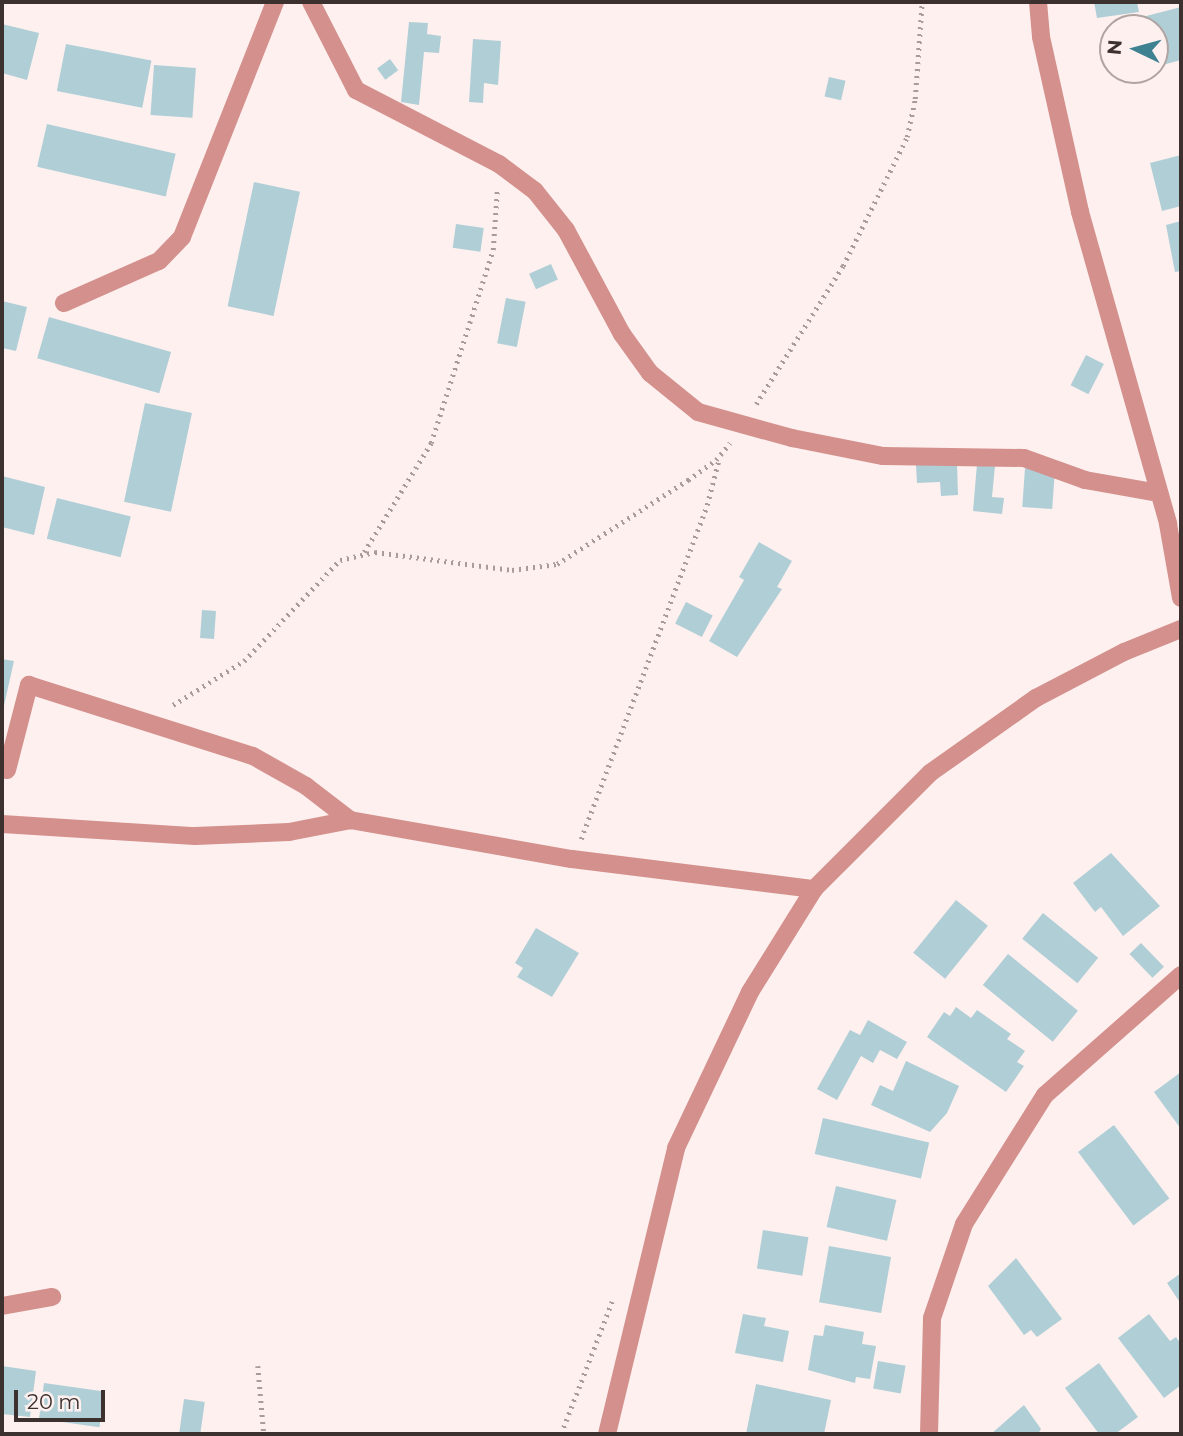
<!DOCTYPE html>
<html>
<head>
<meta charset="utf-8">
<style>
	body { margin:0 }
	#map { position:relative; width:1183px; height:1436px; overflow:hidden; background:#fdf0ef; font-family:Montserrat,sans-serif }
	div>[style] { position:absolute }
	.building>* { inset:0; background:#b0ced6; transform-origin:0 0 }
	.path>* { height:4.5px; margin-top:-2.25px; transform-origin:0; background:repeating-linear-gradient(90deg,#a89c9b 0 2px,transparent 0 7px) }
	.lane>* { height:18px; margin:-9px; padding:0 9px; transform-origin:9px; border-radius:9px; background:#d4908c }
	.street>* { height:18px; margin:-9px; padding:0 9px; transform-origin:9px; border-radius:9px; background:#d4908c }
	span { translate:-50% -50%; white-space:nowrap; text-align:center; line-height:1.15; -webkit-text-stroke:5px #fdf0ef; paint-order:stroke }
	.frame { position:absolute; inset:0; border:4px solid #3d3130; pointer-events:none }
	.north { position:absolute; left:1099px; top:14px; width:70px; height:70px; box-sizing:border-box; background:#fdf0ef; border:2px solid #b0a4a3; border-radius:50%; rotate:275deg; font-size:19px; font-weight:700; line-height:28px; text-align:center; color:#3d3130 }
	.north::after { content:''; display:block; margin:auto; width:24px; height:32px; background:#3e8191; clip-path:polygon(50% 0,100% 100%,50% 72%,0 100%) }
	.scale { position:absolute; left:14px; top:1390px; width:91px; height:32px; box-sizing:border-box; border:4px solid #3d3130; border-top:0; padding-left:9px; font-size:21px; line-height:24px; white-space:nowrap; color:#3d3130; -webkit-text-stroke:5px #fdf0ef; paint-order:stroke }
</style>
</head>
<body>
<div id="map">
	<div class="building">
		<i style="clip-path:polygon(1094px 2px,1137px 2px,1139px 12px,1097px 18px)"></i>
		<i style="clip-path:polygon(1181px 7px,1181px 60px,1155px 67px,1155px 28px,1129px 28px,1127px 21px)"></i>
		<i style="clip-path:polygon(409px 22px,428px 23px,427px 34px,441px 36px,439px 53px,424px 52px,419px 105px,401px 102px)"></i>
		<i style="clip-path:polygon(2px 24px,39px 33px,27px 80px,2px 73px)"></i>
		<i style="clip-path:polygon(473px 39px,501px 41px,498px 85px,484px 83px,483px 103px,469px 102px)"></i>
		<i style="left:66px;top:44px;width:87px;height:48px;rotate:11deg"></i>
		<i style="left:390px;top:59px;width:14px;height:16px;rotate:54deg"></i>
		<i style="left:154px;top:65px;width:42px;height:50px;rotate:4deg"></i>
		<i style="left:829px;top:77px;width:17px;height:20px;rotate:13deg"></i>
		<i style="left:47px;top:124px;width:132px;height:44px;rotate:13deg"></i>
		<i style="clip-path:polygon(1181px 155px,1181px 206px,1162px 211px,1150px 163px)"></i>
		<i style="left:254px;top:182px;width:47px;height:127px;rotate:12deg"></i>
		<i style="clip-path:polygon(1181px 221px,1181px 271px,1175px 272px,1166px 225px)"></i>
		<i style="left:456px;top:224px;width:28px;height:24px;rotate:8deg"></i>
		<i style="left:551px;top:264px;width:17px;height:24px;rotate:66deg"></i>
		<i style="left:506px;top:298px;width:20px;height:46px;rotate:11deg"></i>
		<i style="clip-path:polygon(2px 301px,27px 307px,16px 351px,2px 348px)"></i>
		<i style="left:49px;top:317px;width:127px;height:43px;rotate:16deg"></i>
		<i style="left:1086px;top:355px;width:20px;height:34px;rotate:27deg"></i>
		<i style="left:145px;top:403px;width:48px;height:101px;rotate:12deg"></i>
		<i style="clip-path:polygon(957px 463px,958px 495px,941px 496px,940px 482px,917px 483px,916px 465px)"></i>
		<i style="clip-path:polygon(977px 464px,995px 466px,992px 497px,1004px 498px,1002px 514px,973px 511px)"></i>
		<i style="left:1025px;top:468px;width:30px;height:39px;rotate:4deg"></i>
		<i style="clip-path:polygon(2px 476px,45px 487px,34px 535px,2px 527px)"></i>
		<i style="left:57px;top:498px;width:76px;height:42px;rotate:14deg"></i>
		<i style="clip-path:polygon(759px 542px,792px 561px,777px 587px,782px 589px,737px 657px,709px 641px,744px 580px,739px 577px)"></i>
		<i style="left:686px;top:602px;width:30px;height:24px;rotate:27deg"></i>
		<i style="left:202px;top:610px;width:14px;height:28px;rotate:4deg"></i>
		<i style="clip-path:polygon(2px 659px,14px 661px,3px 710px,2px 710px)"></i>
		<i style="clip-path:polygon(1111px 853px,1160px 906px,1123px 936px,1101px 907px,1095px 912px,1073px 883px)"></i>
		<i style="left:956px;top:900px;width:41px;height:68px;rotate:39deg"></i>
		<i style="left:1043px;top:913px;width:71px;height:33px;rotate:39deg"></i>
		<i style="clip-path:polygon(536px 928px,579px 953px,552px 997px,517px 977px,523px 968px,515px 963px)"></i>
		<i style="left:1141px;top:943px;width:33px;height:16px;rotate:46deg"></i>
		<i style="left:1008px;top:954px;width:90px;height:40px;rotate:39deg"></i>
		<i style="clip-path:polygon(956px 1007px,971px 1018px,977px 1010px,1011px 1034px,1007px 1039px,1025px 1051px,1017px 1062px,1024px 1066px,1006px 1092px,927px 1037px,944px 1012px,950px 1016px)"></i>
		<i style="clip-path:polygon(868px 1020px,907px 1042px,897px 1059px,880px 1050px,873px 1063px,861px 1056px,837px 1100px,817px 1089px,850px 1030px,860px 1035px)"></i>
		<i style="clip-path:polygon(906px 1061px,959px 1086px,947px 1113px,930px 1132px,871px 1105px,880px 1085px,893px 1091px)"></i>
		<i style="clip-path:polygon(1181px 1072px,1181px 1129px,1154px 1092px)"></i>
		<i style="left:823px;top:1118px;width:109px;height:37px;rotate:13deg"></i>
		<i style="left:1114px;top:1125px;width:92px;height:45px;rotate:53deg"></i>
		<i style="left:836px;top:1186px;width:62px;height:42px;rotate:13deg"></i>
		<i style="left:763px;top:1230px;width:46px;height:39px;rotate:9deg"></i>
		<i style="left:829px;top:1246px;width:63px;height:57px;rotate:10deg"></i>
		<i style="clip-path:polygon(1016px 1258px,1062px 1319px,1037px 1337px,1031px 1330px,1024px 1335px,988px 1286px)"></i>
		<i style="clip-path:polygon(1181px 1273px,1181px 1304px,1167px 1283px)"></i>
		<i style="clip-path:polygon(743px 1314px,766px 1318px,764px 1326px,789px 1331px,783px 1362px,735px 1353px)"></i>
		<i style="clip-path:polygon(1149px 1314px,1170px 1341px,1176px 1337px,1181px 1344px,1181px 1385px,1164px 1398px,1118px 1338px)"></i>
		<i style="clip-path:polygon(825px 1325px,864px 1332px,862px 1344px,876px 1346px,870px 1379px,856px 1377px,855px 1383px,808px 1370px,814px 1335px,823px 1336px)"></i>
		<i style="left:878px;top:1361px;width:28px;height:28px;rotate:10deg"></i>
		<i style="clip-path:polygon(1099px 1363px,1138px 1417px,1115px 1434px,1099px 1434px,1065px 1388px)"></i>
		<i style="clip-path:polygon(2px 1366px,36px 1371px,30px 1417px,2px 1414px)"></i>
		<i style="left:44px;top:1383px;width:61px;height:36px;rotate:8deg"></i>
		<i style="clip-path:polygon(756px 1384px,831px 1400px,824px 1434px,746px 1434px)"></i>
		<i style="left:184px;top:1399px;width:21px;height:35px;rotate:8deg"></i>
		<i style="clip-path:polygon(1024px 1405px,1041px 1429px,1038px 1434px,991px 1434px)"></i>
	</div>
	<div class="path">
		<i style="left:756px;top:404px;width:163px;rotate:-57.8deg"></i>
		<i style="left:843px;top:266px;width:144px;rotate:-63.6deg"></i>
		<i style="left:907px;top:137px;width:39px;rotate:-78deg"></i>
		<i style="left:915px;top:99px;width:97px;rotate:-85.9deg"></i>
		<i style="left:364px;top:552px;width:128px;rotate:-58.4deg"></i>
		<i style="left:431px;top:443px;width:203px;rotate:-72.2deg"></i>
		<i style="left:493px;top:250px;width:59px;rotate:-86.1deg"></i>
		<i style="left:173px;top:705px;width:84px;rotate:-31.8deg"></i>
		<i style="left:244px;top:661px;width:139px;rotate:-46.5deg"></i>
		<i style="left:340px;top:560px;width:36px;rotate:-13deg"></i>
		<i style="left:375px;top:552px;width:138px;rotate:7.5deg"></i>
		<i style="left:512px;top:570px;width:45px;rotate:-7.6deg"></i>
		<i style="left:557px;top:564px;width:156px;rotate:-32.7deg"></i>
		<i style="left:688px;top:480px;width:34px;rotate:-36deg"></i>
		<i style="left:716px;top:460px;width:22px;rotate:-51deg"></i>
		<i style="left:581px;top:839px;width:357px;rotate:-69.3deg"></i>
		<i style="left:707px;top:505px;width:48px;rotate:-75.4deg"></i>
		<i style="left:258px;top:1366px;width:68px;rotate:85deg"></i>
		<i style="left:561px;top:1434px;width:142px;rotate:-69deg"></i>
	</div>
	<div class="lane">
		<i style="left:64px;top:303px;width:104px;rotate:-23.9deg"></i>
		<i style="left:159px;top:261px;width:33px;rotate:-46deg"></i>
		<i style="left:182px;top:237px;width:253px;rotate:-68.4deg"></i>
		<i style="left:2px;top:824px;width:193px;rotate:3.6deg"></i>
		<i style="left:195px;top:836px;width:94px;rotate:-2.4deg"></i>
		<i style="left:289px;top:832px;width:62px;rotate:-11.1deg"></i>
	</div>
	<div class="street">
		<i style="left:311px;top:2px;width:99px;rotate:62.9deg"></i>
		<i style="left:356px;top:90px;width:161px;rotate:27.4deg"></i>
		<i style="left:499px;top:164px;width:45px;rotate:36.9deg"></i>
		<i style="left:535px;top:191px;width:50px;rotate:51.5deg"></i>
		<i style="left:566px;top:230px;width:118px;rotate:61.7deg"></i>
		<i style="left:622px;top:334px;width:48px;rotate:54.3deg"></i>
		<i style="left:650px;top:373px;width:62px;rotate:39.1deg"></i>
		<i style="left:698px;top:412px;width:98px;rotate:15.5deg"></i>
		<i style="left:792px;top:438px;width:93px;rotate:11.2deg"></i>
		<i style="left:883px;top:456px;width:141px;rotate:0.8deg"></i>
		<i style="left:1024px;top:458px;width:65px;rotate:19.8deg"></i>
		<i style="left:1085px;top:480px;width:74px;rotate:10.1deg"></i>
		<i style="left:1038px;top:2px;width:35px;rotate:85deg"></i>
		<i style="left:1041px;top:37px;width:179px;rotate:77.4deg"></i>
		<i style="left:1080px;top:212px;width:324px;rotate:74.2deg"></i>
		<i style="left:1168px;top:524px;width:75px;rotate:80deg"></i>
		<i style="left:7px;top:770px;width:88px;rotate:-75.5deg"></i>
		<i style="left:29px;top:685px;width:235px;rotate:17.6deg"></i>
		<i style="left:253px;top:756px;width:61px;rotate:29.5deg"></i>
		<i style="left:306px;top:786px;width:56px;rotate:37.7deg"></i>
		<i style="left:350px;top:820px;width:225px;rotate:10deg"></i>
		<i style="left:572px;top:859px;width:244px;rotate:7.1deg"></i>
		<i style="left:2px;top:1306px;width:51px;rotate:-10.2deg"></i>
		<i style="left:607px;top:1434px;width:294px;rotate:-76.4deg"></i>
		<i style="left:676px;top:1148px;width:173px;rotate:-64.6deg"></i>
		<i style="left:750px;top:992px;width:121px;rotate:-58.1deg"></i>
		<i style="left:814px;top:889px;width:164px;rotate:-45deg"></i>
		<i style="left:930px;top:773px;width:130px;rotate:-35.3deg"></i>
		<i style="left:1036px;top:698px;width:99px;rotate:-27.6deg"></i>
		<i style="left:1124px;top:652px;width:61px;rotate:-22deg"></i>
		<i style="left:929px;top:1434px;width:116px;rotate:-88.5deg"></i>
		<i style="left:932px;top:1318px;width:99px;rotate:-71.2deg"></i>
		<i style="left:964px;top:1224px;width:152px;rotate:-57.9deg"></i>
		<i style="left:1045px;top:1095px;width:181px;rotate:-41.4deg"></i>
	</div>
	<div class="frame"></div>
	<div class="north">N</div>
	<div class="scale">20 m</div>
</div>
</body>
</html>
